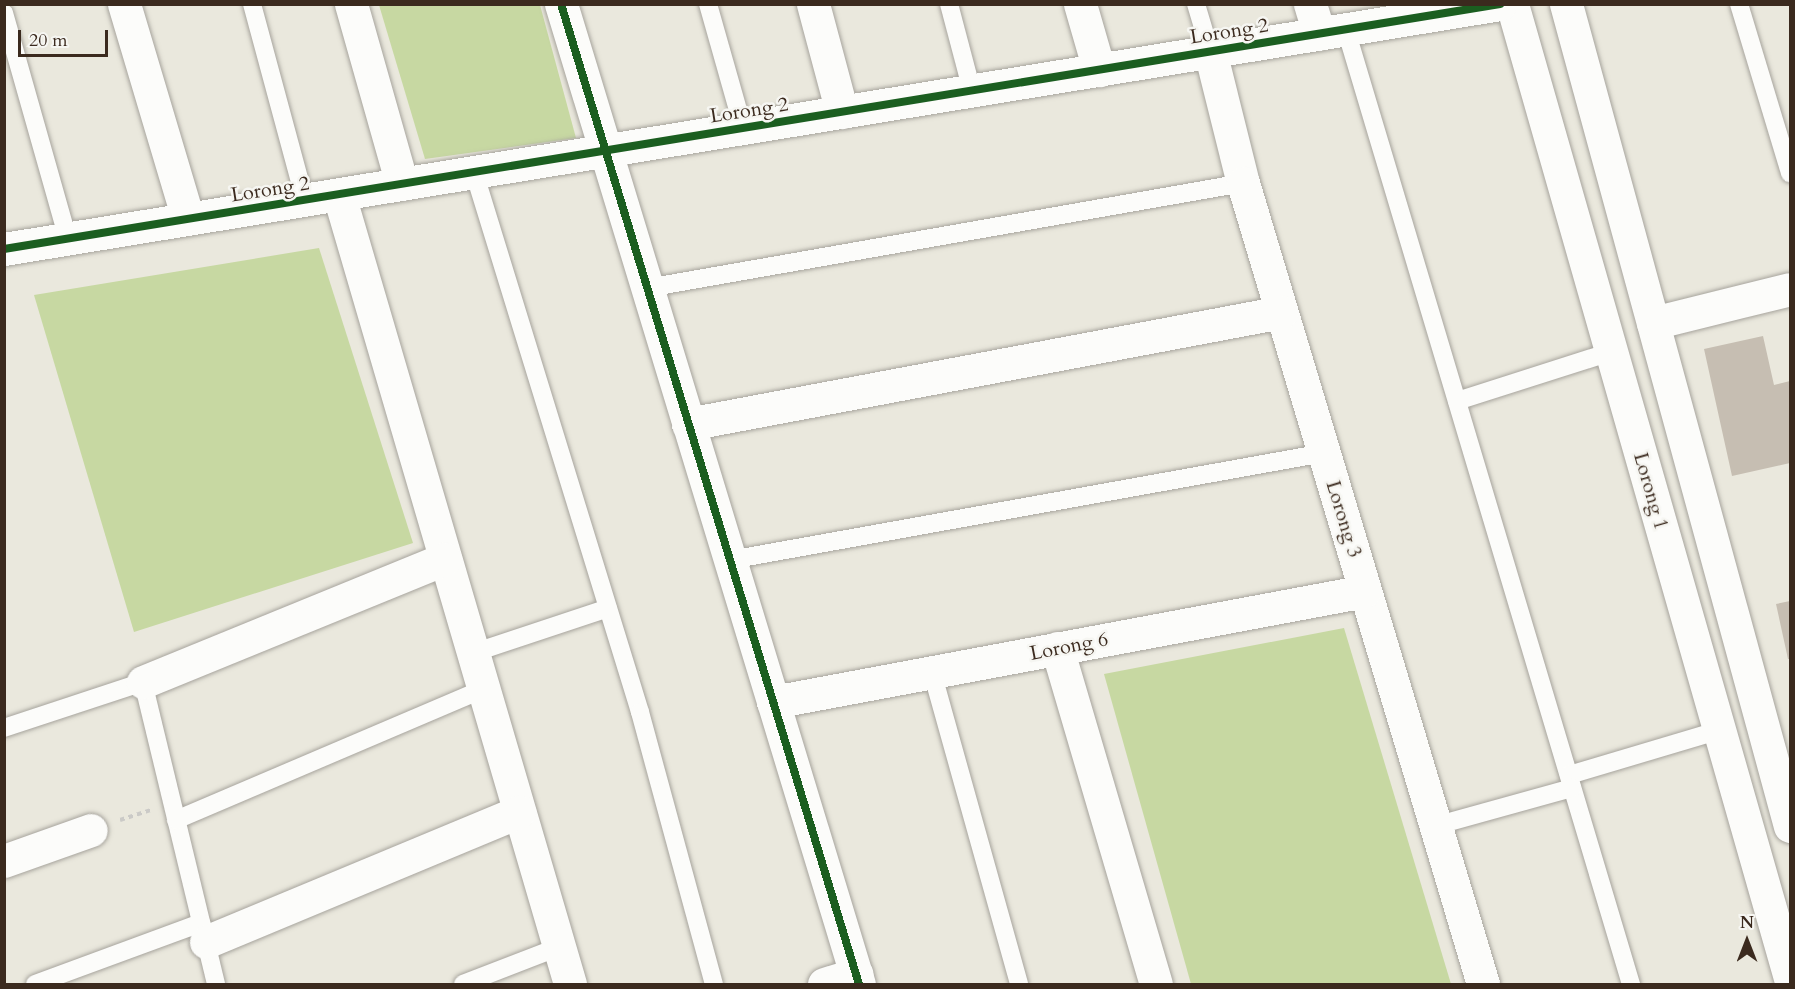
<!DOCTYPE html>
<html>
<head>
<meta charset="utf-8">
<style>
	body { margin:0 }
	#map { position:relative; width:1795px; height:989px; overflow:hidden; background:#eae8dd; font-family:Cardo,serif }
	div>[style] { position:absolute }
	.green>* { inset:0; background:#c7d8a2 }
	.building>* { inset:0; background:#c6beb2 }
	.path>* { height:4px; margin-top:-2px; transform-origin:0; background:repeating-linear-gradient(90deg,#cbcac7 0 4.5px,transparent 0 9px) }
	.roads { filter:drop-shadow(0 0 2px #a7a49d) drop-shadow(0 0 2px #a7a49d) }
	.lane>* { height:18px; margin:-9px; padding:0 9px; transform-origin:9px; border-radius:9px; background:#fcfcfa }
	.street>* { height:33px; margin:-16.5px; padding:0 16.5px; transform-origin:16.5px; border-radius:16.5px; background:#fcfcfa }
	.cycleway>* { height:8px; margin:-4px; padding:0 4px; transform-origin:4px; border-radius:4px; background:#1b5e20 }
	span { translate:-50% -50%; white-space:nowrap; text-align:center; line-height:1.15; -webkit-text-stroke:5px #f6f6f2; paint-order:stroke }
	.street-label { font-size:20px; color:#3b2a1e }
	.frame { position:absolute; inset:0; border:6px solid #3b2a1e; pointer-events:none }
	.north { position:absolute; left:1717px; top:911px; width:60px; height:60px; -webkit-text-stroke:4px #f6f6f2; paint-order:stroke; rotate:0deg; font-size:16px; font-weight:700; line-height:24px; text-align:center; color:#3b2a1e }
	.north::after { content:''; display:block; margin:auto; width:21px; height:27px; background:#3b2a1e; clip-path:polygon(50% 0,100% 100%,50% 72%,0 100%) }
	.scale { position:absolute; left:18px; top:30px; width:90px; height:27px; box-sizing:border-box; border:3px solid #3b2a1e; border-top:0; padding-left:8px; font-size:18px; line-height:21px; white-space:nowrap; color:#3b2a1e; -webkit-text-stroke:4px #f6f6f2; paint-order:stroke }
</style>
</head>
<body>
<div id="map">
	<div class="green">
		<i style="clip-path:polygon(379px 5px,540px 5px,576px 138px,425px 159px)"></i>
		<i style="clip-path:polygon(319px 248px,413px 543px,134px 632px,34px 295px)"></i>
		<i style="clip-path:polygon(1344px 628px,1451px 984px,1191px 984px,1104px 674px)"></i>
	</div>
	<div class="building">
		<i style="clip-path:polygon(1763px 336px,1774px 385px,1790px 381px,1790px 463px,1732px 476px,1704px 349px)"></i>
		<i style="clip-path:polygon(1790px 601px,1790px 659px,1788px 659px,1776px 604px)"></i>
	</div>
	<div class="path">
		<i style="left:120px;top:820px;width:32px;rotate:-18deg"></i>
	</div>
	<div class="roads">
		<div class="lane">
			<i style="left:252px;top:4px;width:203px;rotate:74.9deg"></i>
			<i style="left:708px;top:4px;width:129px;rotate:74.2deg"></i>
			<i style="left:949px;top:4px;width:90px;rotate:75.2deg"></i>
			<i style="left:1196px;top:4px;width:49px;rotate:73.4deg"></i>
			<i style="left:1739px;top:4px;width:177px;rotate:73.2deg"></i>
			<i style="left:4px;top:13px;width:235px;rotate:74.2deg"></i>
			<i style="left:1346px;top:30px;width:996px;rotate:73.37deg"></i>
			<i style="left:474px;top:172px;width:565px;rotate:72.91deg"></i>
			<i style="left:640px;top:712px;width:282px;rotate:74.8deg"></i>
			<i style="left:647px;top:288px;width:605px;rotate:-9.99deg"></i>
			<i style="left:1457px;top:401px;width:162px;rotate:-17.7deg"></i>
			<i style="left:730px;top:560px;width:604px;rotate:-10.21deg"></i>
			<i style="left:473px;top:653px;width:142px;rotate:-18.4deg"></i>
			<i style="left:932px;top:672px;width:324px;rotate:74.4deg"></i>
			<i style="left:4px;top:728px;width:146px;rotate:-18.3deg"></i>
			<i style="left:143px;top:682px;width:311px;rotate:76.4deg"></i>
			<i style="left:1569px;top:775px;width:158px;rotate:-16.6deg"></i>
			<i style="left:176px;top:820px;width:334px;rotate:-23.1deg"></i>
			<i style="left:1435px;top:826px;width:142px;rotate:-15.5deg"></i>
			<i style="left:35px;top:984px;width:177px;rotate:-20.2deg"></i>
			<i style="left:463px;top:984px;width:103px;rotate:-21.1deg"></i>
		</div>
		<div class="street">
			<i style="left:124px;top:4px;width:224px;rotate:73.4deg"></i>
			<i style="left:351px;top:4px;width:187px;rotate:74.2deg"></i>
			<i style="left:561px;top:4px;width:1024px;rotate:73.09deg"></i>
			<i style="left:813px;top:4px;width:112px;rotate:75deg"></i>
			<i style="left:1080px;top:4px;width:69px;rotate:73.9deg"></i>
			<i style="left:1310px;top:4px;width:31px;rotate:73deg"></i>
			<i style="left:1512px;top:4px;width:1013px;rotate:74.07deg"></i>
			<i style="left:1566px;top:4px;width:852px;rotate:74.76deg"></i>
			<i style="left:1210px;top:51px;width:136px;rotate:76deg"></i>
			<i style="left:1243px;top:183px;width:836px;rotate:73.32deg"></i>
			<i style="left:339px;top:195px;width:822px;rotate:73.68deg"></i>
			<i style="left:4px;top:249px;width:1516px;rotate:-9.3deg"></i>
			<i style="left:1653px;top:323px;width:141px;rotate:-13.9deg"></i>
			<i style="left:688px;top:424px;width:604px;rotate:-10.68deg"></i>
			<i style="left:1057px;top:648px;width:350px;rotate:73.6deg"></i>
			<i style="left:143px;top:682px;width:326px;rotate:-22.2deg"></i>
			<i style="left:773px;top:702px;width:602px;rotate:-10.62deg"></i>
			<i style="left:4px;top:861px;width:92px;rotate:-19.6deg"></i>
			<i style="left:206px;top:942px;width:339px;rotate:-22.6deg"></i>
			<i style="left:824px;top:984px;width:34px;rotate:-17deg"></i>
		</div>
	</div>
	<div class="cycleway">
		<i style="left:561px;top:4px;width:1024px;rotate:73.09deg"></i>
		<i style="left:4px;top:249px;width:1516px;rotate:-9.3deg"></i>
	</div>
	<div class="street-label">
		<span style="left:1229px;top:31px;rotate:-9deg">Lorong 2</span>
		<span style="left:749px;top:110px;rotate:-9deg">Lorong 2</span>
		<span style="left:270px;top:189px;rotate:-9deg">Lorong 2</span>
		<span style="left:1651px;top:491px;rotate:74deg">Lorong 1</span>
		<span style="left:1344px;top:519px;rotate:73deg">Lorong 3</span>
		<span style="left:1069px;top:646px;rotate:-11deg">Lorong 6</span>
	</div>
	<div class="frame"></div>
	<div class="north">N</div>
	<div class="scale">20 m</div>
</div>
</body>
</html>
